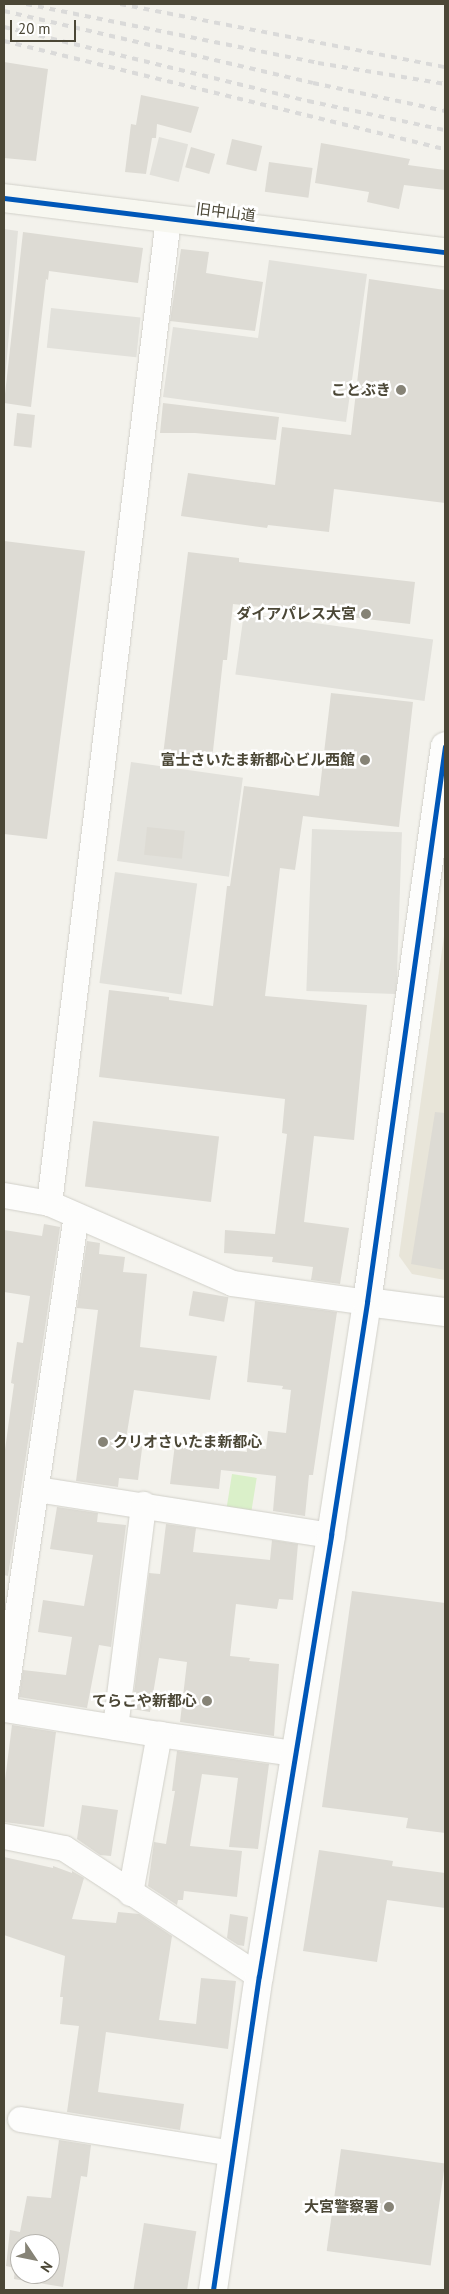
<!DOCTYPE html>
<html>
<head>
<meta charset="utf-8">
<style>
	body { margin:0 }
	#map { position:relative; width:449px; height:2294px; overflow:hidden; background:#f3f2ec; font-family:"PT Sans","Noto Sans JP",sans-serif }
	div>[style] { position:absolute }
	.residential>* { inset:0; background:#e8e5d9 }
	.green>* { inset:0; background:#daf0c9; transform-origin:0 0 }
	.parking>* { inset:0; background:#e2e1db; transform-origin:0 0 }
	.building>* { inset:0; background:#dddbd4; transform-origin:0 0 }
	.roads { filter:drop-shadow(0 0 1px #d1d0c9) drop-shadow(0 0 1px #d1d0c9) }
	.minor>* { height:25px; margin:-12.5px; padding:0 12.5px; transform-origin:12.5px; border-radius:12.5px; background:#fdfdfc }
	.tertiary>* { height:28px; margin:-14px; padding:0 14px; transform-origin:14px; border-radius:14px; background:#fdfdfc }
	.secondary>* { height:28px; margin:-14px; padding:0 14px; transform-origin:14px; border-radius:14px; background:#f7f7f0 }
	.rail>* { height:4px; margin-top:-2px; transform-origin:0; background:repeating-linear-gradient(90deg,#dadad9 0 6px,transparent 0 12px) }
	.cycleway>* { height:5px; margin:-2.5px; padding:0 2.5px; transform-origin:2.5px; border-radius:2.5px; background:#0057b8 }
	.dots>* { width:14px; height:14px; translate:-50% -50%; box-sizing:border-box; border:2px solid #fff; border-radius:50% }
	span { translate:-50% -50%; white-space:nowrap; text-align:center; line-height:1.15; -webkit-text-stroke:5px #fff; paint-order:stroke }
	.street-label { font-size:15px; color:#4b4736 }
	.poi-label { font-size:15px; color:#4b4736; font-weight:700 }
	.right { translate:-100% -50%; text-align:right }
	.left { translate:0 -50%; text-align:left }
	.frame { position:absolute; inset:0; border:5px solid #4b4736; pointer-events:none }
	.north { position:absolute; left:10px; top:2234px; width:50px; height:50px; box-sizing:border-box; background:#fff; border:1px solid #b7b5af; border-radius:50%; rotate:124deg; font-size:14px; font-weight:700; line-height:20px; text-align:center; color:#4b4736 }
	.north::after { content:''; display:block; margin:auto; width:18px; height:22px; background:#868376; clip-path:polygon(50% 0,100% 100%,50% 72%,0 100%) }
	.scale { position:absolute; left:10px; top:20px; width:66px; height:22px; box-sizing:border-box; border:2px solid #4b4736; border-top:0; padding-left:6px; font-size:15px; line-height:18px; white-space:nowrap; color:#4b4736; -webkit-text-stroke:4px #fff; paint-order:stroke }
</style>
</head>
<body>
<div id="map">
	<div class="residential">
		<i style="clip-path:polygon(445px 929px,445px 1280px,412px 1274px,399px 1256px)"></i>
	</div>
	<div class="green">
		<i style="left:232px;top:1474px;width:25px;height:37px;rotate:9deg"></i>
	</div>
	<div class="parking">
		<i style="left:159px;top:137px;width:30px;height:39px;rotate:14deg"></i>
		<i style="clip-path:polygon(4px 229px,18px 231px,4px 391px)"></i>
		<i style="clip-path:polygon(269px 260px,367px 274px,346px 422px,163px 397px,173px 327px,258px 338px)"></i>
		<i style="left:51px;top:308px;width:90px;height:40px;rotate:6deg"></i>
		<i style="left:244px;top:613px;width:191px;height:62px;rotate:8deg"></i>
		<i style="left:131px;top:762px;width:113px;height:100px;rotate:8deg"></i>
		<i style="left:312px;top:829px;width:90px;height:162px;rotate:2deg"></i>
		<i style="left:115px;top:872px;width:83px;height:112px;rotate:8deg"></i>
	</div>
	<div class="building">
		<i style="clip-path:polygon(4px 62px,48px 69px,36px 161px,4px 158px)"></i>
		<i style="clip-path:polygon(141px 95px,199px 107px,191px 133px,157px 124px,156px 138px,152px 138px,146px 174px,125px 172px,131px 124px,136px 125px)"></i>
		<i style="left:232px;top:139px;width:31px;height:26px;rotate:13deg"></i>
		<i style="clip-path:polygon(321px 143px,410px 159px,408px 165px,445px 170px,445px 190px,404px 185px,399px 209px,367px 202px,369px 192px,315px 183px)"></i>
		<i style="left:191px;top:147px;width:25px;height:21px;rotate:16deg"></i>
		<i style="left:269px;top:162px;width:44px;height:30px;rotate:8deg"></i>
		<i style="clip-path:polygon(23px 232px,143px 248px,138px 283px,49px 271px,48px 280px,46px 279px,31px 407px,4px 403px)"></i>
		<i style="clip-path:polygon(181px 249px,209px 252px,206px 273px,263px 282px,255px 331px,170px 321px)"></i>
		<i style="clip-path:polygon(369px 279px,445px 290px,445px 503px,334px 489px,329px 532px,268px 525px,267px 528px,181px 516px,188px 473px,275px 485px,282px 427px,351px 435px)"></i>
		<i style="clip-path:polygon(163px 403px,279px 417px,276px 440px,195px 433px,160px 433px)"></i>
		<i style="left:17px;top:413px;width:18px;height:33px;rotate:6deg"></i>
		<i style="clip-path:polygon(4px 541px,85px 551px,47px 839px,4px 834px)"></i>
		<i style="clip-path:polygon(188px 552px,239px 558px,239px 562px,415px 582px,410px 624px,233px 604px,227px 660px,223px 660px,212px 760px,163px 755px)"></i>
		<i style="clip-path:polygon(331px 693px,413px 702px,399px 827px,303px 816px,295px 870px,280px 868px,265px 996px,367px 1005px,354px 1140px,314px 1136px,304px 1222px,349px 1228px,340px 1284px,311px 1280px,313px 1267px,272px 1262px,273px 1257px,224px 1253px,225px 1230px,275px 1234px,287px 1134px,282px 1133px,285px 1099px,99px 1077px,109px 990px,169px 997px,169px 1000px,213px 1006px,227px 886px,230px 886px,244px 786px,319px 796px)"></i>
		<i style="left:147px;top:827px;width:38px;height:28px;rotate:6deg"></i>
		<i style="clip-path:polygon(435px 1112px,445px 1113px,445px 1270px,411px 1264px)"></i>
		<i style="left:93px;top:1121px;width:127px;height:66px;rotate:7deg"></i>
		<i style="clip-path:polygon(44px 1224px,60px 1227px,8px 1576px,4px 1575px,4px 1457px,14px 1384px,11px 1383px,17px 1342px,23px 1343px,30px 1296px,4px 1292px,4px 1230px,42px 1236px)"></i>
		<i style="clip-path:polygon(87px 1241px,100px 1243px,99px 1254px,125px 1257px,123px 1272px,147px 1274px,140px 1347px,217px 1356px,210px 1400px,134px 1390px,126px 1439px,143px 1441px,138px 1480px,119px 1478px,118px 1487px,76px 1481px,98px 1310px,77px 1308px)"></i>
		<i style="left:193px;top:1291px;width:36px;height:25px;rotate:10deg"></i>
		<i style="clip-path:polygon(255px 1301px,337px 1312px,313px 1475px,309px 1475px,305px 1516px,273px 1511px,276px 1476px,221px 1470px,219px 1489px,170px 1484px,175px 1444px,247px 1452px,247px 1447px,266px 1449px,268px 1431px,286px 1433px,291px 1390px,282px 1389px,283px 1386px,247px 1382px)"></i>
		<i style="clip-path:polygon(57px 1507px,98px 1513px,97px 1522px,126px 1525px,111px 1647px,99px 1645px,87px 1708px,19px 1697px,23px 1670px,66px 1675px,72px 1637px,38px 1632px,43px 1600px,84px 1606px,93px 1555px,50px 1549px)"></i>
		<i style="clip-path:polygon(166px 1524px,196px 1528px,193px 1552px,270px 1560px,272px 1540px,298px 1544px,293px 1600px,279px 1599px,277px 1609px,236px 1604px,230px 1656px,250px 1658px,249px 1661px,279px 1664px,274px 1736px,180px 1722px,187px 1662px,159px 1658px,150px 1712px,132px 1709px,149px 1573px,160px 1574px)"></i>
		<i style="clip-path:polygon(352px 1591px,445px 1603px,445px 1833px,406px 1828px,408px 1818px,322px 1807px)"></i>
		<i style="clip-path:polygon(12px 1725px,56px 1732px,44px 1827px,4px 1822px,4px 1788px)"></i>
		<i style="clip-path:polygon(177px 1751px,269px 1764px,258px 1849px,229px 1847px,238px 1778px,202px 1774px,190px 1846px,242px 1851px,237px 1897px,184px 1891px,183px 1900px,178px 1900px,177px 1905px,148px 1886px,154px 1842px,166px 1844px,175px 1791px,172px 1791px)"></i>
		<i style="clip-path:polygon(82px 1805px,118px 1810px,111px 1856px,100px 1855px,77px 1839px)"></i>
		<i style="clip-path:polygon(319px 1850px,393px 1861px,392px 1866px,445px 1873px,445px 1908px,387px 1900px,377px 1962px,303px 1951px)"></i>
		<i style="clip-path:polygon(4px 1857px,53px 1868px,53px 1866px,72px 1873px,72px 1871px,84px 1878px,72px 1919px,116px 1923px,118px 1912px,139px 1914px,172px 1936px,159px 2020px,196px 2024px,201px 1978px,236px 1981px,228px 2049px,106px 2032px,98px 2092px,184px 2104px,180px 2130px,67px 2112px,79px 2026px,60px 2024px,63px 1997px,60px 1997px,65px 1956px,4px 1935px)"></i>
		<i style="clip-path:polygon(230px 1914px,248px 1917px,244px 1946px,238px 1945px,227px 1938px)"></i>
		<i style="clip-path:polygon(evenodd,59px 2140px,91px 2145px,87px 2177px,81px 2176px,63px 2287px,14px 2279px,15px 2268px,6px 2266px,10px 2230px,20px 2232px,27px 2196px,51px 2198px,59px 2140px,20px 2244px,50px 2244px,50px 2274px,20px 2274px,20px 2244px)"></i>
		<i style="left:341px;top:2149px;width:105px;height:103px;rotate:8deg"></i>
		<i style="left:144px;top:2223px;width:53px;height:68px;rotate:9deg"></i>
	</div>
	<div class="roads">
		<div class="minor">
			<i style="left:4px;top:1195px;width:46px;rotate:10.1deg"></i>
			<i style="left:49px;top:1203px;width:200px;rotate:23.6deg"></i>
			<i style="left:232px;top:1283px;width:136px;rotate:8deg"></i>
			<i style="left:49px;top:1203px;width:992px;rotate:-83.11deg"></i>
			<i style="left:37px;top:1489px;width:298px;rotate:8.9deg"></i>
			<i style="left:4px;top:1702px;width:492px;rotate:-81.6deg"></i>
			<i style="left:4px;top:1709px;width:157px;rotate:9.2deg"></i>
			<i style="left:159px;top:1734px;width:137px;rotate:8deg"></i>
			<i style="left:115px;top:1727px;width:225px;rotate:-82.8deg"></i>
			<i style="left:4px;top:1836px;width:61px;rotate:11.3deg"></i>
			<i style="left:64px;top:1848px;width:233px;rotate:33.3deg"></i>
			<i style="left:130px;top:1893px;width:162px;rotate:-79.7deg"></i>
			<i style="left:20px;top:2119px;width:216px;rotate:9.1deg"></i>
		</div>
		<div class="tertiary">
			<i style="left:367px;top:1302px;width:79px;rotate:7.3deg"></i>
			<i style="left:213px;top:2290px;width:317px;rotate:-81.7deg"></i>
			<i style="left:259px;top:1976px;width:447px;rotate:-80.7deg"></i>
			<i style="left:331px;top:1535px;width:236px;rotate:-81.2deg"></i>
			<i style="left:367px;top:1302px;width:561px;rotate:-82.01deg"></i>
		</div>
		<div class="secondary">
			<i style="left:4px;top:198px;width:444px;rotate:7deg"></i>
		</div>
	</div>
	<div class="rail">
		<i style="left:26px;top:4px;width:298px;rotate:11.4deg"></i>
		<i style="left:318px;top:63px;width:129px;rotate:9.4deg"></i>
		<i style="left:120px;top:4px;width:331px;rotate:11deg"></i>
		<i style="left:4px;top:11px;width:317px;rotate:13.1deg"></i>
		<i style="left:313px;top:83px;width:135px;rotate:12deg"></i>
		<i style="left:4px;top:27px;width:313px;rotate:13.7deg"></i>
		<i style="left:308px;top:101px;width:140px;rotate:12deg"></i>
		<i style="left:4px;top:41px;width:454px;rotate:13.8deg"></i>
	</div>
	<div class="cycleway">
		<i style="left:4px;top:198px;width:444px;rotate:7deg"></i>
		<i style="left:213px;top:2290px;width:317px;rotate:-81.7deg"></i>
		<i style="left:259px;top:1976px;width:447px;rotate:-80.7deg"></i>
		<i style="left:331px;top:1535px;width:236px;rotate:-81.2deg"></i>
		<i style="left:367px;top:1302px;width:561px;rotate:-82.01deg"></i>
	</div>
	<div class="dots">
		<i style="left:401px;top:390px;background:#868376"></i>
		<i style="left:366px;top:614px;background:#868376"></i>
		<i style="left:365px;top:760px;background:#868376"></i>
		<i style="left:103px;top:1442px;background:#868376"></i>
		<i style="left:207px;top:1701px;background:#868376"></i>
		<i style="left:389px;top:2207px;background:#868376"></i>
	</div>
	<div class="street-label">
		<span style="left:226px;top:212px;rotate:7deg">旧中山道</span>
	</div>
	<div class="poi-label">
		<span class="right" style="left:391px;top:390px">ことぶき</span>
		<span class="right" style="left:356px;top:614px">ダイアパレス大宮</span>
		<span class="right" style="left:355px;top:760px">富士さいたま新都心ビル西館</span>
		<span class="left" style="left:113px;top:1442px">クリオさいたま新都心</span>
		<span class="right" style="left:197px;top:1701px">てらこや新都心</span>
		<span class="right" style="left:379px;top:2207px">大宮警察署</span>
	</div>
	<div class="frame"></div>
	<div class="north">N</div>
	<div class="scale">20 m</div>
</div>
</body>
</html>
